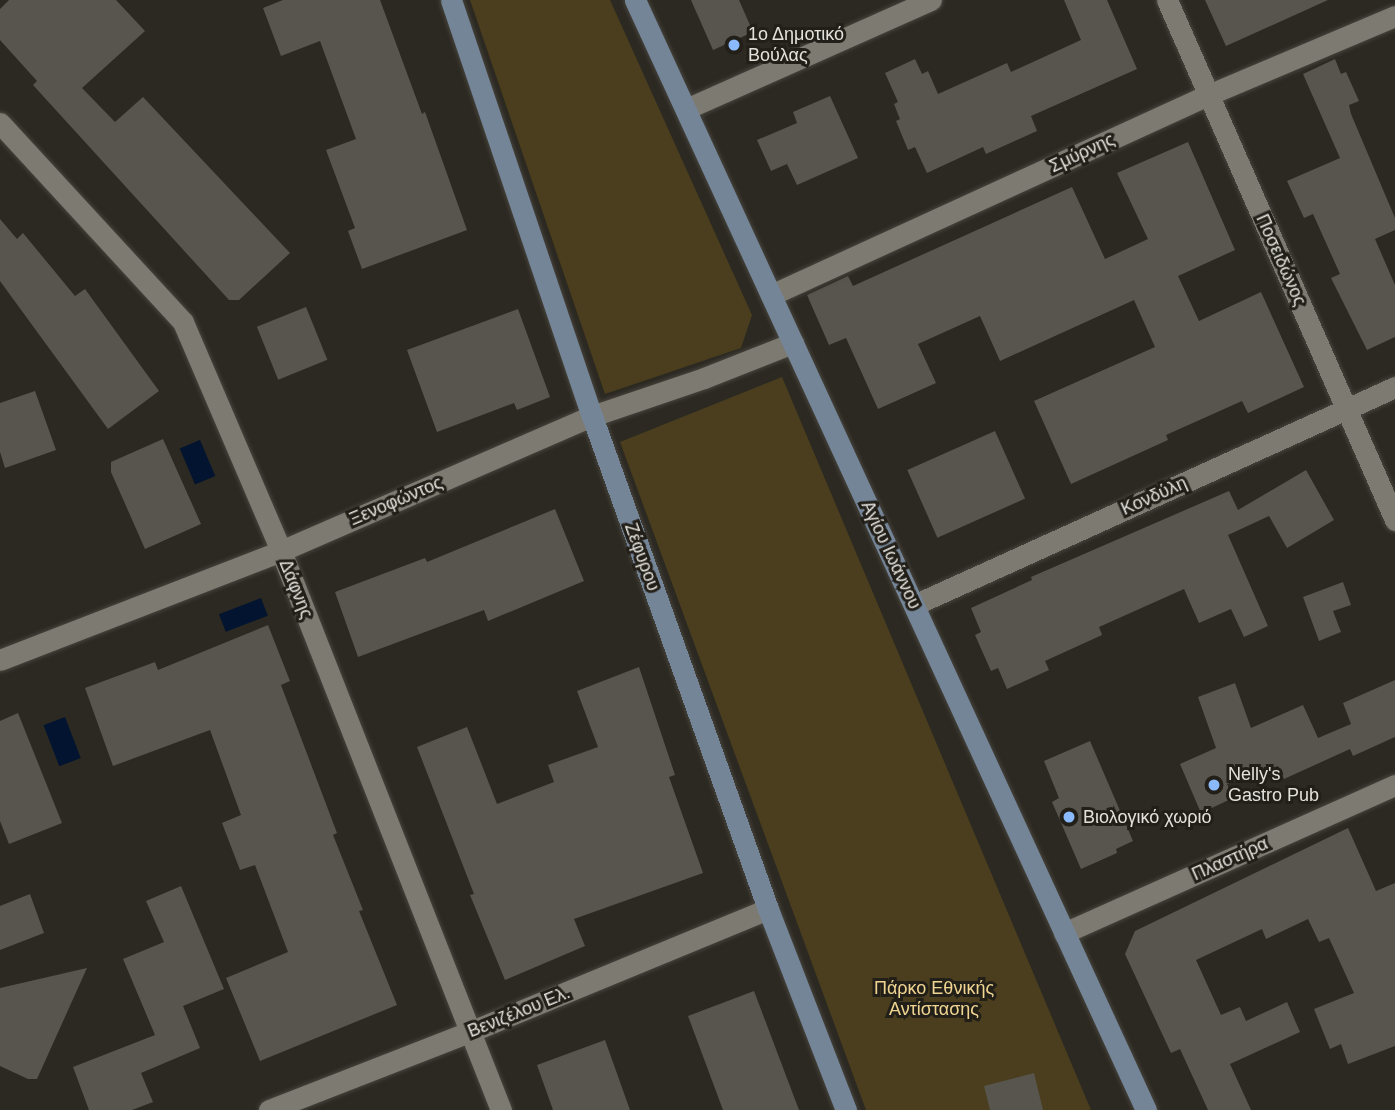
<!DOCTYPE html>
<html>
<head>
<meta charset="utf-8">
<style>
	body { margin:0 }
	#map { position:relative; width:1395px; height:1110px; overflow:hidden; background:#2c2922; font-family:Arial,sans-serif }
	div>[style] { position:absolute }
	.green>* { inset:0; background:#4a3e1e }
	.water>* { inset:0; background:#02142f; transform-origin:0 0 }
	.building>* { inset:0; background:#58554e; transform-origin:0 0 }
	.roads { filter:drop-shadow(0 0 2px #46443d) drop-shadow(0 0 2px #46443d) }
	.street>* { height:21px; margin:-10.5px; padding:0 10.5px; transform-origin:10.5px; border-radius:10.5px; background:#7d7a72 }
	.secondary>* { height:21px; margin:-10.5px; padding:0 10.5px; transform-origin:10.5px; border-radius:10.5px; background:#758598 }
	.dots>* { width:19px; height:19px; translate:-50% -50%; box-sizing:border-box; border:4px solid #221f19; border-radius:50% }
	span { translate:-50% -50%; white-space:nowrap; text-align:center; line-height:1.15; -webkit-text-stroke:6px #221f19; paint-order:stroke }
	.poi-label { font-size:18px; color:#e3e1dc }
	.left { translate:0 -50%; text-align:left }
	.street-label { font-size:18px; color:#e3e1dc }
	.park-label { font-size:18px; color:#f0d592 }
</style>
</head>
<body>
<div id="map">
	<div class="green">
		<i style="clip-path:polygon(470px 0,610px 0,752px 315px,741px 348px,605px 394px)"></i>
		<i style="clip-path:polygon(782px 377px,1091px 1110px,866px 1110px,620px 442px)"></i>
	</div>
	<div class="water">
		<i style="left:200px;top:440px;width:39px;height:22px;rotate:67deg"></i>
		<i style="left:261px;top:598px;width:19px;height:45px;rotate:69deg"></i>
		<i style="left:65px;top:717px;width:44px;height:23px;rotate:69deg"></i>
	</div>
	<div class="building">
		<i style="clip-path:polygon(9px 0,116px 0,145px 31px,82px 88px,115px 122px,143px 97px,290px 253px,239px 300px,229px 300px,33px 85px,37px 81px,0 40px,0 9px)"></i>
		<i style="clip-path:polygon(283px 0,380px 0,422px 114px,425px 112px,467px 230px,362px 269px,348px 231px,355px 228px,326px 150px,356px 139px,320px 41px,281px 56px,263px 8px)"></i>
		<i style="clip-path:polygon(691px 0,739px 0,753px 32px,713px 50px)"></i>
		<i style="clip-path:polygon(1064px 0,1107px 0,1137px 69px,1031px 116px,1037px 131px,986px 154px,983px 147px,927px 173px,915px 147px,908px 150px,896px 121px,900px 119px,894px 104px,898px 102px,885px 73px,915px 59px,922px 74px,928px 71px,938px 94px,1007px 63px,1011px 72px,1081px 40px)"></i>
		<i style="clip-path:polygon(1205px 0,1328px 0,1226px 46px)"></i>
		<i style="clip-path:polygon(1335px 59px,1341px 74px,1346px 72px,1359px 101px,1349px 105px,1351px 114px,1395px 218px,1395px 230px,1375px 239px,1395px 285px,1395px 337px,1367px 350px,1331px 278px,1340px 274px,1313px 214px,1304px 218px,1287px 181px,1340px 158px,1303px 74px)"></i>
		<i style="clip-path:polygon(830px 96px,858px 158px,797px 185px,787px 164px,771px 171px,757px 140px,797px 123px,793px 112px)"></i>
		<i style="clip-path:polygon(1188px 142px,1235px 250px,1178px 276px,1199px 321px,1261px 292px,1304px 387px,1248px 413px,1242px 401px,1166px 435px,1168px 440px,1071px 484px,1034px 401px,1155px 347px,1134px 300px,1000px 361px,980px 316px,918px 344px,936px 383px,878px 409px,846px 338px,829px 345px,807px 295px,848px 276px,853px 286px,1072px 187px,1105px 259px,1148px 239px,1117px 173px)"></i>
		<i style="clip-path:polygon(0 219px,17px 239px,23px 233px,75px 296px,85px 289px,159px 391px,108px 429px,0 281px)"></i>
		<i style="left:306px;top:307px;width:57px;height:53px;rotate:68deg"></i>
		<i style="clip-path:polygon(518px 309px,550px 397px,517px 410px,514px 403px,437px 432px,407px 350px)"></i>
		<i style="clip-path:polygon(35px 391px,56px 450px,5px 468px,0 452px,0 403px)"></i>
		<i style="left:995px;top:431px;width:74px;height:96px;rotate:66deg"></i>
		<i style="clip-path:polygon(163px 439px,201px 524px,145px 549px,111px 472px,111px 462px)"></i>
		<i style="clip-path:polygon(1306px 470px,1334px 520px,1287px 548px,1269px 516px,1228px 535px,1268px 626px,1244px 637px,1231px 609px,1199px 623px,1184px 589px,1099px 627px,1102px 635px,1045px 661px,1049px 670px,1007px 689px,998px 668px,991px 671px,975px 635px,981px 632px,971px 608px,1032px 580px,1031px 577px,1229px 491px,1238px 510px)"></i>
		<i style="clip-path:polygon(555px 509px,584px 581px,488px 621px,484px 610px,358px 657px,335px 592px,425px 558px,427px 562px)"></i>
		<i style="clip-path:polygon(1343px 582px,1351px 605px,1333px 611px,1341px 632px,1319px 641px,1303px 597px)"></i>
		<i style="clip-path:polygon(268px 625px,290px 681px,281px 685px,337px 833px,333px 835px,363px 910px,359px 911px,397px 1005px,260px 1061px,226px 978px,288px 952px,255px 865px,240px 870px,222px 823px,241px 815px,210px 730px,113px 766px,85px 688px,155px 662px,158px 670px)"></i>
		<i style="clip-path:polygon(639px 667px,675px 775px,669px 777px,703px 873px,574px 919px,585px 946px,505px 980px,470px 895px,474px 894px,417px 747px,467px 727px,497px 804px,554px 782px,548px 765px,598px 747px,577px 691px)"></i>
		<i style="clip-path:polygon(1395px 680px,1395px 737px,1353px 756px,1350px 749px,1284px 779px,1278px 766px,1227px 784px,1233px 798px,1201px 813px,1180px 764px,1216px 748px,1198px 697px,1235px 683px,1251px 728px,1303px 705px,1318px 738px,1351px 724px,1343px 703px)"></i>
		<i style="clip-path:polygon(18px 713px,62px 823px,9px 844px,0 821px,0 721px)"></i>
		<i style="clip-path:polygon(1090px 741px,1133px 841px,1116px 849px,1117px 853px,1081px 869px,1052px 802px,1059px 798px,1044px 761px)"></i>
		<i style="clip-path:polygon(1348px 828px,1376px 891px,1395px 883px,1395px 1046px,1348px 1064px,1341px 1044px,1330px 1049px,1314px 1009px,1354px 993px,1329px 938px,1319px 942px,1308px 919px,1266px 939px,1262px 929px,1196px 960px,1221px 1015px,1240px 1007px,1246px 1021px,1287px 1002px,1300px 1032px,1230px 1064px,1251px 1110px,1208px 1110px,1180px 1049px,1171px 1053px,1125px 954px,1135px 931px)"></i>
		<i style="clip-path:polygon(181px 886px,224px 989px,183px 1006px,200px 1048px,141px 1073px,153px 1102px,132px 1110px,89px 1110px,73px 1067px,155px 1035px,123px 959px,164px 942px,146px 901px)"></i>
		<i style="clip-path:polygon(30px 894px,44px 933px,0 950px,0 906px)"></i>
		<i style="clip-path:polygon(87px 968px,37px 1079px,28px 1079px,0 1066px,0 988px)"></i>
		<i style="clip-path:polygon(754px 991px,799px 1110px,723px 1110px,688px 1016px)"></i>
		<i style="clip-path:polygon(605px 1040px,630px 1110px,553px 1110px,537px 1065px)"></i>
		<i style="clip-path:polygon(1034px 1073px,1043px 1110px,990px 1110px,984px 1086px)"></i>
	</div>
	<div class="roads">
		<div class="street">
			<i style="left:1167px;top:0;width:568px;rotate:66.32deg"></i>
			<i style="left:686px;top:109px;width:268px;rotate:-24deg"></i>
			<i style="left:0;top:123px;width:270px;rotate:47.4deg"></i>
			<i style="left:183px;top:322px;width:249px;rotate:66.8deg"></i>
			<i style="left:281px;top:551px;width:601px;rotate:68.52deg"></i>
			<i style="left:771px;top:295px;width:481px;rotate:-24.6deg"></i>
			<i style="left:1208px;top:95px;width:203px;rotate:-22.9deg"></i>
			<i style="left:914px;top:605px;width:528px;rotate:-24.38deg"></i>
			<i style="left:0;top:660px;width:301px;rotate:-21.2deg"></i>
			<i style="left:281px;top:551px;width:339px;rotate:-23.5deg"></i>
			<i style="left:592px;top:416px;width:118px;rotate:-18.7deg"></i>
			<i style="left:704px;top:378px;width:96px;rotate:-21.5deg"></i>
			<i style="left:1064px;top:933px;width:363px;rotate:-24.1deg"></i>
			<i style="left:269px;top:1110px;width:218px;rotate:-21.3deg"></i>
			<i style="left:472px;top:1031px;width:320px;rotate:-22.4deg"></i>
		</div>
		<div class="secondary">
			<i style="left:451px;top:0;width:439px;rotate:71.3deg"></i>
			<i style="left:592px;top:416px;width:523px;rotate:70.35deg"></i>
			<i style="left:768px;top:909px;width:216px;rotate:68.8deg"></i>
			<i style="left:635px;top:0;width:1222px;rotate:65.28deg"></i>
		</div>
	</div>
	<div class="dots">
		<i style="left:734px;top:45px;background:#8abafc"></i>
		<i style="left:1214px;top:785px;background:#8abafc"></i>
		<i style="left:1069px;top:817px;background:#8abafc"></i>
	</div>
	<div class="poi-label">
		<span class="left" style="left:748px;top:45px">1ο Δημοτικό<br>Βούλας</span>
		<span class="left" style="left:1228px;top:785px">Nelly's<br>Gastro Pub</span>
		<span class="left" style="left:1083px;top:817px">Βιολογικό χωριό</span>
	</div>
	<div class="street-label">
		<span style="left:1082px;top:153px;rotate:-25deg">Σμύρνης</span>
		<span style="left:1281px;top:260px;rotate:66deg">Ποσειδώνος</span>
		<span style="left:1154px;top:496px;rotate:-24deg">Κονδύλη</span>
		<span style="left:396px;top:501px;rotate:-23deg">Ξενοφώντος</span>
		<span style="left:891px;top:555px;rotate:65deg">Αγίου Ιωάννου</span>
		<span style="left:642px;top:557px;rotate:70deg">Ζέφυρου</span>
		<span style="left:296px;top:589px;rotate:68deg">Δάφνης</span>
		<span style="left:1230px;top:859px;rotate:-24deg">Πλαστήρα</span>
		<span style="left:519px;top:1012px;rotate:-22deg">Βενιζέλου Ελ.</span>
	</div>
	<div class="park-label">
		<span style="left:934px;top:999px">Πάρκο Εθνικής<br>Αντίστασης</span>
	</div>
</div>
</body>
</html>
